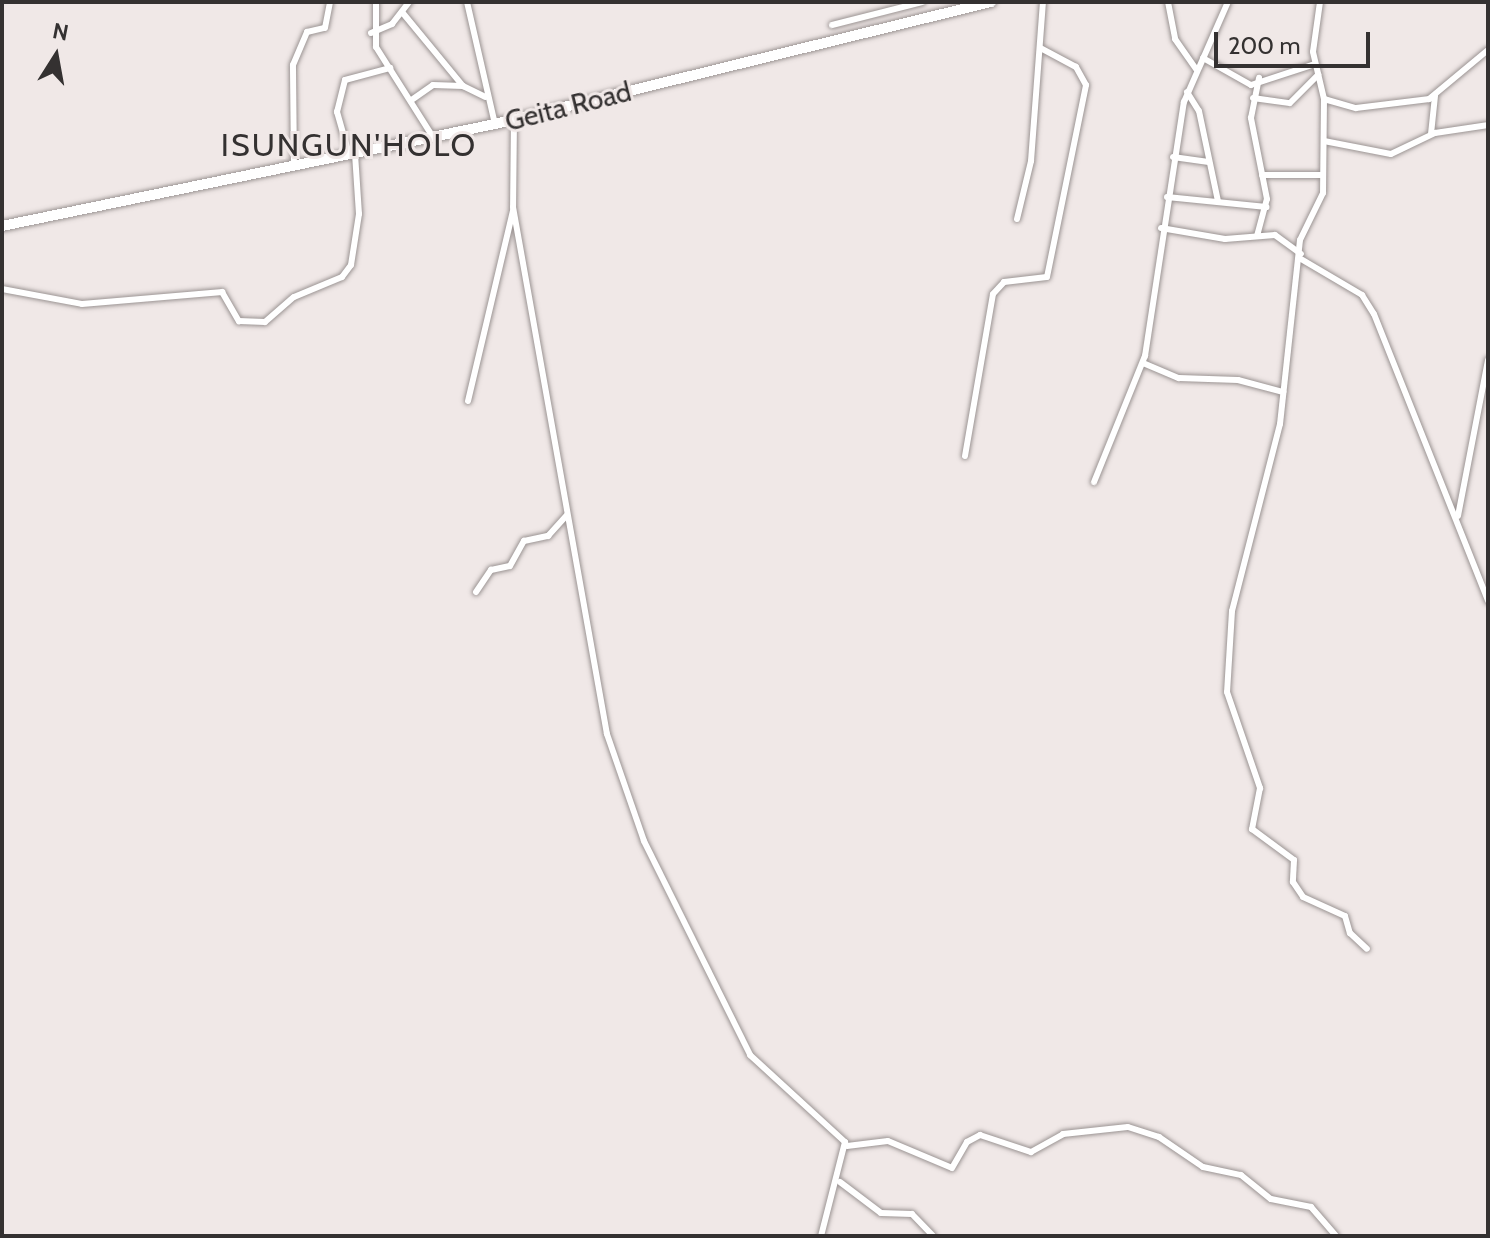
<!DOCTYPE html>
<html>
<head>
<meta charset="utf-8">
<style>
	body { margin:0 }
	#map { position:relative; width:1490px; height:1238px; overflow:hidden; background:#f0e8e7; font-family:Cabin,sans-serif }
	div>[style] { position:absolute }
	.roads { filter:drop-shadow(0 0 2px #9b9493) drop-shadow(0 0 2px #9b9493) }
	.street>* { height:6px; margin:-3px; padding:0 3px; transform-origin:3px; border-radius:3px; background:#fff }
	.highway>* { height:10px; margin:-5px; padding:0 5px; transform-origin:5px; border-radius:5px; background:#fff }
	span { translate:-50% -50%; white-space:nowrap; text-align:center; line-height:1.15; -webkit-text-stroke:6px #f0e8e7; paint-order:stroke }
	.street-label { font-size:28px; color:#343131 }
	.quarter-label { font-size:32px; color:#343131; letter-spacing:2px }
	.frame { position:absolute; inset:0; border:4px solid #343131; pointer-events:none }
	.north { position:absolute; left:16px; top:16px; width:80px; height:80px; -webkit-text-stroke:6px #f0e8e7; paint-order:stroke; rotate:11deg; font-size:22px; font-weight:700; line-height:32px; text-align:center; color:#343131 }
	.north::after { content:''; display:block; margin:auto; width:28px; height:36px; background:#343131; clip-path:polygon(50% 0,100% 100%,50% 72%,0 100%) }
	.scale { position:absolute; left:1214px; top:32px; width:156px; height:36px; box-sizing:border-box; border:4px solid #343131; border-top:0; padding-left:10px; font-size:24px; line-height:28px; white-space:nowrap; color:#343131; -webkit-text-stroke:6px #f0e8e7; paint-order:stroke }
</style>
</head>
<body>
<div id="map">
	<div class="roads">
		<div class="street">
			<i style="left:376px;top:2px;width:45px;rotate:90deg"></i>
			<i style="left:376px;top:47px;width:107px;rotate:57.7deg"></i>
			<i style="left:467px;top:2px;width:125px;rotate:77.1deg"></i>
			<i style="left:1168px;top:2px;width:38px;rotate:79deg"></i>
			<i style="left:1175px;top:39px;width:38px;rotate:55deg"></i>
			<i style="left:1320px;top:2px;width:50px;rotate:98deg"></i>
			<i style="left:1313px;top:52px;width:48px;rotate:76.8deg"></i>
			<i style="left:1324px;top:99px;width:94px;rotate:90.6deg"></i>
			<i style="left:1323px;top:193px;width:52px;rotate:116.1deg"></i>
			<i style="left:1300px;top:240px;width:185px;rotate:96.2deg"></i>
			<i style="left:1280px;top:424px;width:193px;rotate:104.4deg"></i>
			<i style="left:1232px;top:611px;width:81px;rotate:93.5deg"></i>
			<i style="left:1227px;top:692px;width:102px;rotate:71deg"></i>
			<i style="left:1260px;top:788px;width:42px;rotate:101deg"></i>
			<i style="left:1252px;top:829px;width:52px;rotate:36.4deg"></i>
			<i style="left:1294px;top:860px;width:22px;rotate:93deg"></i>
			<i style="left:1293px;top:882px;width:18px;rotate:56deg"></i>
			<i style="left:1303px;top:897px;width:46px;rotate:24.3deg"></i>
			<i style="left:1345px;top:916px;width:18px;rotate:74deg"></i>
			<i style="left:1350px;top:933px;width:23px;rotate:43deg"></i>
			<i style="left:402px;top:12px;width:96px;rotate:50.5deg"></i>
			<i style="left:463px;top:86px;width:25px;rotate:26deg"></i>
			<i style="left:832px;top:25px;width:93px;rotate:-14.3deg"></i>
			<i style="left:371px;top:33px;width:23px;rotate:-23deg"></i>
			<i style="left:392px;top:24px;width:28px;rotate:-52deg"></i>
			<i style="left:1203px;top:58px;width:55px;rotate:29.4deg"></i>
			<i style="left:1251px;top:85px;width:67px;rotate:-18.2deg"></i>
			<i style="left:1187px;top:92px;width:22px;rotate:58deg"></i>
			<i style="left:1199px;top:111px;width:92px;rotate:78.1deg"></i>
			<i style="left:1253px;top:98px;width:37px;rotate:8deg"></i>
			<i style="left:1290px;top:103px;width:40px;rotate:-45deg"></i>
			<i style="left:413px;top:99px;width:24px;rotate:-35deg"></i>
			<i style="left:433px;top:85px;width:30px;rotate:2deg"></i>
			<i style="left:1324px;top:99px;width:33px;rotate:16deg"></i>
			<i style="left:1356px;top:108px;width:74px;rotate:-7deg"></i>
			<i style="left:1429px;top:99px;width:77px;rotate:-39.7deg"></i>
			<i style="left:514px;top:118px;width:89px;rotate:90.6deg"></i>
			<i style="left:513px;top:207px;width:535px;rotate:79.89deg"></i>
			<i style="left:607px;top:734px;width:113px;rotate:70.9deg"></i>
			<i style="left:644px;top:841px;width:239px;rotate:63.6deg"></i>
			<i style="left:750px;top:1055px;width:129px;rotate:42.5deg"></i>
			<i style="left:845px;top:1142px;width:97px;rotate:104.3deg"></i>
			<i style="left:1431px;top:134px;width:39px;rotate:-84deg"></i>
			<i style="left:1324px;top:141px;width:68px;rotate:11deg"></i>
			<i style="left:1391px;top:154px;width:49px;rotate:-25.5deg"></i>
			<i style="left:1435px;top:133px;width:54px;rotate:-8.6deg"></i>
			<i style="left:349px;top:154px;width:44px;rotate:-105.9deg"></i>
			<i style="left:337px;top:112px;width:33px;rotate:-76deg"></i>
			<i style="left:345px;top:80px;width:47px;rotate:-14.9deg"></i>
			<i style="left:1173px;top:157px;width:36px;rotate:8deg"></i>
			<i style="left:294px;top:165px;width:100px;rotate:-90.6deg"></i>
			<i style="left:293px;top:65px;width:36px;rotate:-67deg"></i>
			<i style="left:307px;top:32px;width:18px;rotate:-13deg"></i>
			<i style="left:325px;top:28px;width:26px;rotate:-79deg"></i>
			<i style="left:1262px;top:175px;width:61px"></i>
			<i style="left:1167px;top:197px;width:100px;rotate:5.8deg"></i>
			<i style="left:1017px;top:219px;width:60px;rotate:-76.4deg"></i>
			<i style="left:1031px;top:161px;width:159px;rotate:-85.7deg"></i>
			<i style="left:1161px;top:228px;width:65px;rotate:9.8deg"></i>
			<i style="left:1225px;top:239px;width:50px;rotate:-4.6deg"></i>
			<i style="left:1275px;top:235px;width:32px;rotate:36deg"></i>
			<i style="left:1257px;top:236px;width:38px;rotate:-75deg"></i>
			<i style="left:1267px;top:199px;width:83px;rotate:-101.2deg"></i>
			<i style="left:1251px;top:118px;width:41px;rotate:-78.7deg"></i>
			<i style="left:1301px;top:259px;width:71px;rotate:30.5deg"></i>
			<i style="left:1362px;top:295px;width:22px;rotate:58deg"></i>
			<i style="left:1374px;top:314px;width:309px;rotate:68.3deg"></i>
			<i style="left:2px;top:289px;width:81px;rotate:10.6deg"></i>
			<i style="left:82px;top:304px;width:141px;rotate:-4.9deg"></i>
			<i style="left:222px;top:292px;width:34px;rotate:60deg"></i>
			<i style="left:239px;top:321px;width:26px;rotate:2deg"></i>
			<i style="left:265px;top:322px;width:38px;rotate:-41deg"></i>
			<i style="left:294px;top:297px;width:52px;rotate:-22.6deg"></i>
			<i style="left:342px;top:277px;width:15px;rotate:-53deg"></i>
			<i style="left:351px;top:265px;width:52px;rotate:-81.1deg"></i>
			<i style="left:359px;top:214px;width:61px;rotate:-93.8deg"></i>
			<i style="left:1143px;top:363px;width:39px;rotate:23deg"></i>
			<i style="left:1179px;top:378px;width:59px;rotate:1.9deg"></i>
			<i style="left:1238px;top:380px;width:47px;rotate:14.9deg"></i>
			<i style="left:468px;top:401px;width:196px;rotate:-76.7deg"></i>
			<i style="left:965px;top:456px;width:164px;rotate:-80.2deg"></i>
			<i style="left:993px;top:294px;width:16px;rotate:-47deg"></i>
			<i style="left:1004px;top:282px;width:43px;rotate:-6.6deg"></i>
			<i style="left:1047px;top:277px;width:196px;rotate:-78.5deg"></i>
			<i style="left:1086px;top:85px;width:21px;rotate:-119deg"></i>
			<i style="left:1076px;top:67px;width:40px;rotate:-152deg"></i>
			<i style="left:1094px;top:482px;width:136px;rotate:-68deg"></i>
			<i style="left:1145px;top:356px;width:257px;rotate:-81.3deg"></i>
			<i style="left:1184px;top:102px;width:109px;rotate:-66.3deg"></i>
			<i style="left:1458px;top:516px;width:159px;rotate:-79.1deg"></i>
			<i style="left:476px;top:592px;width:27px;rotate:-56deg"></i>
			<i style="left:491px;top:570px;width:19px;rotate:-12deg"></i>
			<i style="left:510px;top:566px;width:29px;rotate:-61deg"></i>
			<i style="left:524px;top:541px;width:25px;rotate:-12deg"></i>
			<i style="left:548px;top:536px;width:28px;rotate:-48deg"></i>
			<i style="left:847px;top:1146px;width:41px;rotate:-7deg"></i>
			<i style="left:888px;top:1141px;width:69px;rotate:22.9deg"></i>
			<i style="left:952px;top:1168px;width:30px;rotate:-60deg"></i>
			<i style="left:967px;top:1142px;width:15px;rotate:-28deg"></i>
			<i style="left:980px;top:1135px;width:54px;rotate:18.4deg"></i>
			<i style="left:1031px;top:1152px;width:37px;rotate:-29deg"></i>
			<i style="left:1063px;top:1134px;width:65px;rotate:-6.1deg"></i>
			<i style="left:1128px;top:1127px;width:33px;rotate:18deg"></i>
			<i style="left:1159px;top:1137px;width:53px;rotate:34.3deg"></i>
			<i style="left:1203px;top:1167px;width:39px;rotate:12deg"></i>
			<i style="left:1241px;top:1175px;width:38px;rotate:39deg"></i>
			<i style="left:1271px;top:1199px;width:41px;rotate:11.3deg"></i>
			<i style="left:1311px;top:1207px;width:38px;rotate:49deg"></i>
			<i style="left:840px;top:1182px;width:51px;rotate:37.1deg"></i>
			<i style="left:881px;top:1213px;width:31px;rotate:2deg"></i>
			<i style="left:912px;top:1214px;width:30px;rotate:46deg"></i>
		</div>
		<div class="highway">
			<i style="left:2px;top:226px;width:503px;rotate:-11.69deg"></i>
			<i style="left:495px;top:124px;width:511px;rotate:-13.82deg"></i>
		</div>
	</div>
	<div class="street-label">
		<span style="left:568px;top:106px;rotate:-14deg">Geita Road</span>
	</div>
	<div class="quarter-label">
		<span style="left:349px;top:145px">ISUNGUN'HOLO</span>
	</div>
	<div class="frame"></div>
	<div class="north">N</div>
	<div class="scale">200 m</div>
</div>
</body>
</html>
